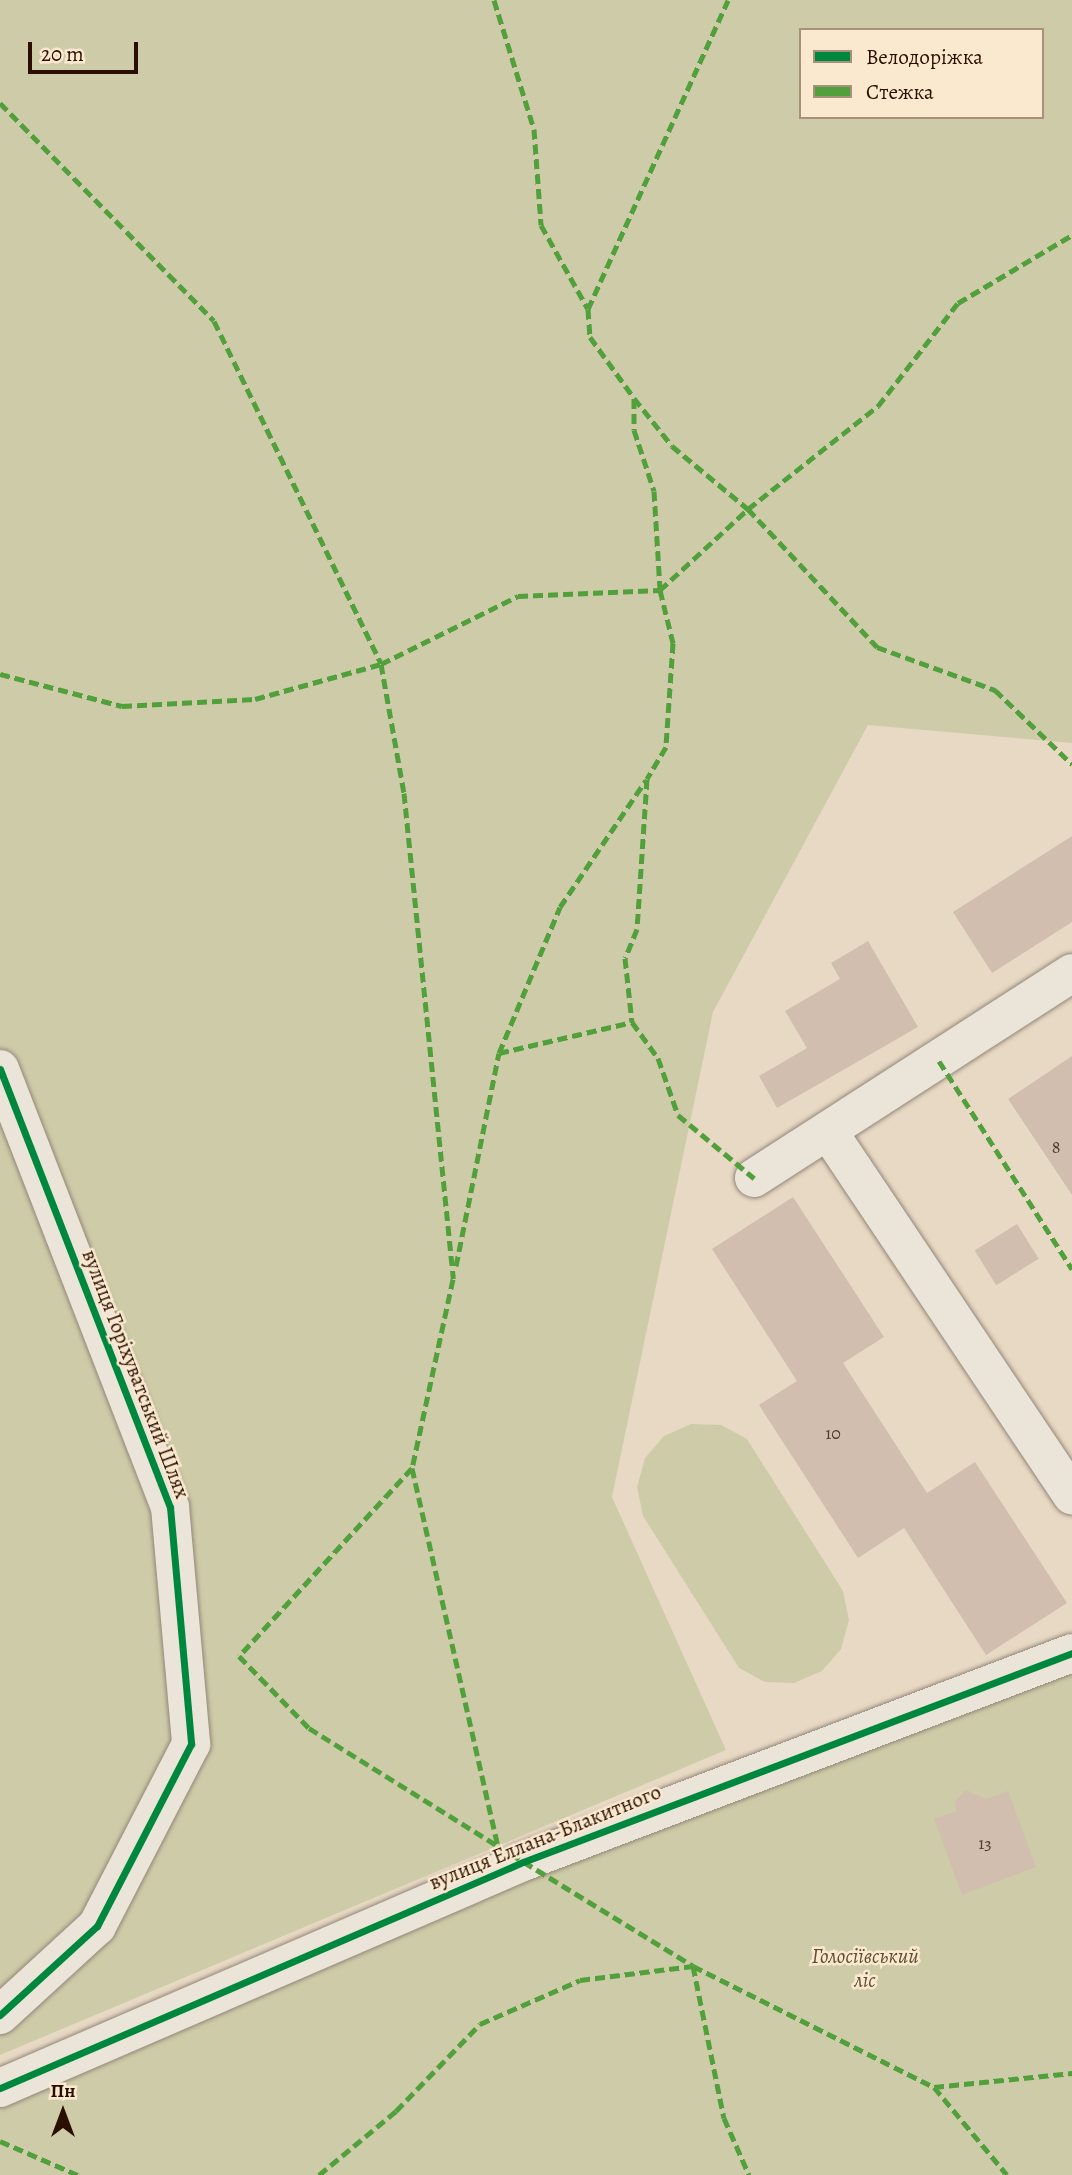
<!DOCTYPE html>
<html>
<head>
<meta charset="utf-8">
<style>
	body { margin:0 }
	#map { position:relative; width:1072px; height:2175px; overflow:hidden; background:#e8d9c4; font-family:Alegreya,serif }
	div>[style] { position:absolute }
	.green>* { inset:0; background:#cecca8 }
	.building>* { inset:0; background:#d1beaf; transform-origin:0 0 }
	.roads { filter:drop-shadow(0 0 2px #93877a) drop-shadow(0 0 2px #93877a) }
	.minor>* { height:38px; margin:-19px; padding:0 19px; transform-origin:19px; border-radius:19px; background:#ebe4d9 }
	.quiet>* { height:5px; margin-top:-2.5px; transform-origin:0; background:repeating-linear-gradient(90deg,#51a03c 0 10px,transparent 0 15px) }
	.cycleway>* { height:7px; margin:-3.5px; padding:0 3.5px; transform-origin:3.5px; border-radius:3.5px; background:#00873e }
	span { translate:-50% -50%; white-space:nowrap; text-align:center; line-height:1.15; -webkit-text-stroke:5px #fae8cf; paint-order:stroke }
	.number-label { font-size:18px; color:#543b2c }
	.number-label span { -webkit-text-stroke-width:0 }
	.street-label { font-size:21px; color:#2a0f01 }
	.park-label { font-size:21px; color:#5c4d33; font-style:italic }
	.legend { position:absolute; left:799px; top:28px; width:245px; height:91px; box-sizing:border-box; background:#fae8cf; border:2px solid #a7917d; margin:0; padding:9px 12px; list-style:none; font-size:21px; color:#2a0f01 }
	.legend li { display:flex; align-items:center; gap:14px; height:35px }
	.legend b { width:35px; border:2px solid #a7917d }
	.north { position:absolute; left:28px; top:2077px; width:70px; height:70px; -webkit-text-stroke:5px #fae8cf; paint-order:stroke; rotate:0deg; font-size:19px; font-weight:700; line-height:28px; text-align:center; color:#2a0f01 }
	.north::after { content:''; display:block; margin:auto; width:24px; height:32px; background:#2a0f01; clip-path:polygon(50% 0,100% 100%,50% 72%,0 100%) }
	.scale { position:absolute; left:28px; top:42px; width:110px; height:32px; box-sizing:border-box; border:4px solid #2a0f01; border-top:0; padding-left:9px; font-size:21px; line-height:24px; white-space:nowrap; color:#2a0f01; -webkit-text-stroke:5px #fae8cf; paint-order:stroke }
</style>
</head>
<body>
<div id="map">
	<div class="green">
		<i style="clip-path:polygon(evenodd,0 0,1072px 0,1072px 743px,868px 725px,713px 1012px,612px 1497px,726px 1750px,0 2055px,0 0,801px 30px,1042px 30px,1042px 117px,801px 117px,801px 30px)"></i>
		<i style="clip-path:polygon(691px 1424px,721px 1425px,747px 1439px,843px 1591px,849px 1620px,841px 1649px,822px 1671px,794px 1683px,765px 1682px,739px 1668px,643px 1516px,637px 1487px,645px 1458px,664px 1436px)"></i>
		<i style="clip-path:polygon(1072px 1664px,1072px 2175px,0 2175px,0 2099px,745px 1791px)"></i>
	</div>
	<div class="building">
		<i style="clip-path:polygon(1072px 836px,1072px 922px,992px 973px,953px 912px)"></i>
		<i style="clip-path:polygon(868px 941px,918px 1027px,777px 1108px,759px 1076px,807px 1048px,785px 1011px,840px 979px,831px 963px)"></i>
		<i style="clip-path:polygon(1072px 1056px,1072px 1195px,1008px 1099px)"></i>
		<i style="clip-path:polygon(793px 1197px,884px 1337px,843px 1363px,927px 1493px,975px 1462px,1067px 1603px,986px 1655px,904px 1528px,858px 1558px,759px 1405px,797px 1381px,712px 1249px)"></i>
		<i style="left:1017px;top:1224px;width:41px;height:50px;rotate:58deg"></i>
		<i style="clip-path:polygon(966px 1790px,986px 1799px,1008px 1791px,1036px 1867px,962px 1895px,934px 1819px,956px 1811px,955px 1801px)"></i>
	</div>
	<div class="roads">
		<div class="minor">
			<i style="left:0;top:1069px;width:470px;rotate:68.8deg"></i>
			<i style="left:170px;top:1507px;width:238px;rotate:84.9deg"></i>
			<i style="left:191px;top:1744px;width:205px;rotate:117.3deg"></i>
			<i style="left:97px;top:1926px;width:132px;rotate:137.5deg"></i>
			<i style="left:830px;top:1134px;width:435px;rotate:56.2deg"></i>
			<i style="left:754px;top:1178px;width:378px;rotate:-32.8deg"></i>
			<i style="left:0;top:2088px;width:570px;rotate:-23.37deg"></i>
			<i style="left:523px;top:1862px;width:587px;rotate:-20.84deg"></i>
		</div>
	</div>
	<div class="quiet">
		<i style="left:494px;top:0;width:135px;rotate:72.8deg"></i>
		<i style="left:534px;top:129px;width:96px;rotate:85.8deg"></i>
		<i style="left:541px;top:225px;width:96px;rotate:60.8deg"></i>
		<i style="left:588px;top:309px;width:28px;rotate:86deg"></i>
		<i style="left:590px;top:337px;width:75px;rotate:54.2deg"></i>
		<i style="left:634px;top:398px;width:32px;rotate:90deg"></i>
		<i style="left:634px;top:430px;width:64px;rotate:71.8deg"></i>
		<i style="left:654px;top:491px;width:99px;rotate:86.5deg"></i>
		<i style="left:660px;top:590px;width:55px;rotate:76.2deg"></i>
		<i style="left:673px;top:643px;width:104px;rotate:93.9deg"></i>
		<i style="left:666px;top:747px;width:37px;rotate:121deg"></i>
		<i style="left:647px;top:779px;width:150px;rotate:93.8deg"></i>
		<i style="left:637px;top:929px;width:31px;rotate:112deg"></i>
		<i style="left:625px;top:958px;width:64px;rotate:83.8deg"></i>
		<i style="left:632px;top:1022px;width:44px;rotate:54.2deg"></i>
		<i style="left:658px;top:1058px;width:60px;rotate:70.7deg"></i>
		<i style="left:678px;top:1115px;width:99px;rotate:39.7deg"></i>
		<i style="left:0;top:103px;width:305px;rotate:45.5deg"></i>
		<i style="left:214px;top:321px;width:381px;rotate:64deg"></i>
		<i style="left:381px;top:664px;width:131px;rotate:79.9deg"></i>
		<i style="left:404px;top:793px;width:488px;rotate:84.2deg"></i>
		<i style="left:453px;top:1279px;width:193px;rotate:102.2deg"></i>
		<i style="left:412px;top:1468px;width:388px;rotate:77.2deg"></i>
		<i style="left:498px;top:1846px;width:229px;rotate:31.6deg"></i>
		<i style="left:693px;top:1966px;width:270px;rotate:26.7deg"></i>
		<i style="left:934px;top:2087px;width:114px;rotate:50.3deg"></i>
		<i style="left:588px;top:309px;width:339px;rotate:-65.6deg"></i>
		<i style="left:634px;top:398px;width:61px;rotate:51.6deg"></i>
		<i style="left:672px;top:446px;width:99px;rotate:39.7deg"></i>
		<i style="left:748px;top:509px;width:189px;rotate:46.9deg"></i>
		<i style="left:877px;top:647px;width:126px;rotate:20deg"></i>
		<i style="left:995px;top:690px;width:107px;rotate:43.9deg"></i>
		<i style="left:0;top:674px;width:126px;rotate:14.7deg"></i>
		<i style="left:122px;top:706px;width:133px;rotate:-3deg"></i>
		<i style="left:255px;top:699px;width:131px;rotate:-15.5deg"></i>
		<i style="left:381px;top:664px;width:153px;rotate:-26.4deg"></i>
		<i style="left:518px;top:596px;width:142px;rotate:-2.4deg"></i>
		<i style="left:660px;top:590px;width:120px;rotate:-42.6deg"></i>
		<i style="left:748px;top:509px;width:166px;rotate:-38.4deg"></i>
		<i style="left:878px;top:406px;width:130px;rotate:-52.2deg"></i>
		<i style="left:958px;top:303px;width:133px;rotate:-30.8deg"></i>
		<i style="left:499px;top:1053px;width:137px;rotate:-13.1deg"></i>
		<i style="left:939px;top:1061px;width:247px;rotate:57.4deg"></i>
		<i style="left:456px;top:1266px;width:217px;rotate:-78.6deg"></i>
		<i style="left:499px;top:1053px;width:158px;rotate:-67.3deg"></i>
		<i style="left:560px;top:907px;width:153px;rotate:-55.9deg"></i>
		<i style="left:412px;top:1468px;width:255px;rotate:132.6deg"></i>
		<i style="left:239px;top:1656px;width:100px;rotate:45.8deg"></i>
		<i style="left:309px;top:1728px;width:223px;rotate:32deg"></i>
		<i style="left:934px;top:2087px;width:139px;rotate:-5.8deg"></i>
		<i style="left:0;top:2141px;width:85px;rotate:23.6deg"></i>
		<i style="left:319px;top:2175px;width:100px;rotate:-39.7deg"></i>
		<i style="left:396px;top:2111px;width:121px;rotate:-46deg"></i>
		<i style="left:480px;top:2024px;width:109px;rotate:-23.7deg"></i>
		<i style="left:580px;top:1980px;width:114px;rotate:-7.1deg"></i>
		<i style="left:693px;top:1966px;width:155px;rotate:78.5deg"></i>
		<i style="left:724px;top:2118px;width:62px;rotate:66.3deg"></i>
	</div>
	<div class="cycleway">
		<i style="left:0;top:1069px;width:470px;rotate:68.8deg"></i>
		<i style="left:170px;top:1507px;width:238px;rotate:84.9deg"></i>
		<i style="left:191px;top:1744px;width:205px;rotate:117.3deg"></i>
		<i style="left:97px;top:1926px;width:132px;rotate:137.5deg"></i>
		<i style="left:0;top:2088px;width:570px;rotate:-23.37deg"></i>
		<i style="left:523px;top:1862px;width:587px;rotate:-20.84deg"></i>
	</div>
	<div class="number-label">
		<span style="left:1056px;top:1147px">8</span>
		<span style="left:833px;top:1433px">10</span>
		<span style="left:985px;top:1843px">13</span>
	</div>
	<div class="street-label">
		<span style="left:136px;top:1374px;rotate:69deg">вулиця Горіхуватський Шлях</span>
		<span style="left:545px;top:1837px;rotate:-22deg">вулиця Еллана-Блакитного</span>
	</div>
	<div class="park-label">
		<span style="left:865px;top:1968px">Голосіївський<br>ліс</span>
	</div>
	<ul class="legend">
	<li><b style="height:9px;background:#00873e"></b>Велодоріжка</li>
	<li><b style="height:9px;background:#51a03c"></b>Стежка</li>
	</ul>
	<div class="north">Пн</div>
	<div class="scale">20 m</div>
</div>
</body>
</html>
